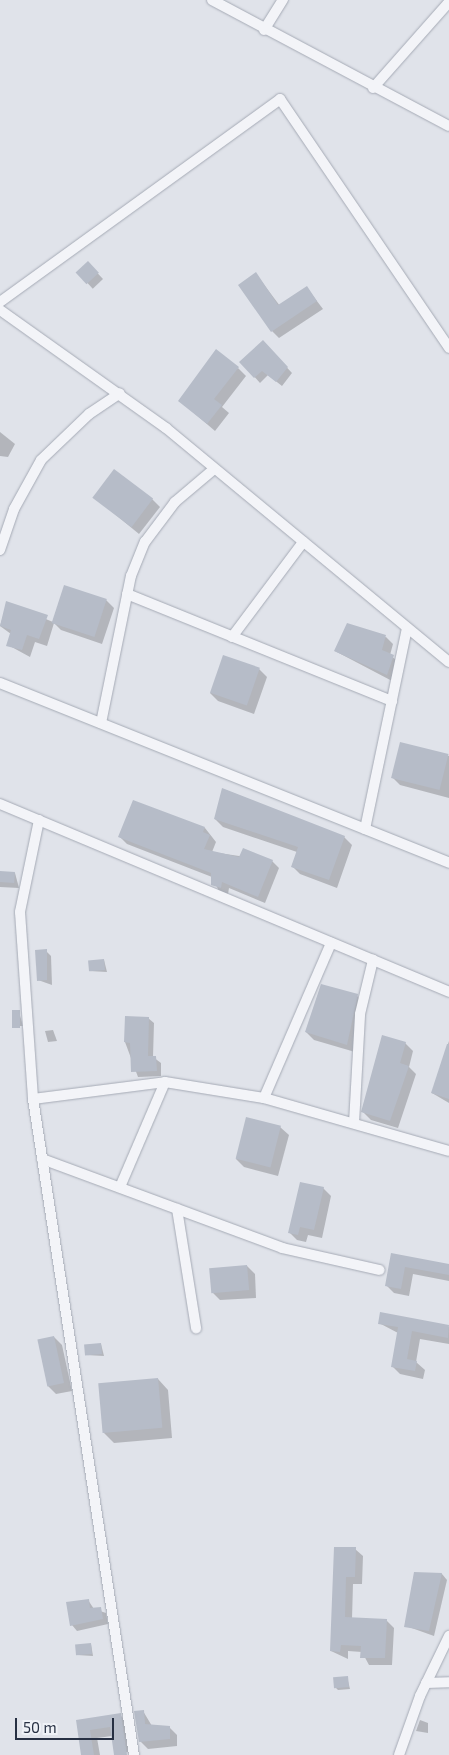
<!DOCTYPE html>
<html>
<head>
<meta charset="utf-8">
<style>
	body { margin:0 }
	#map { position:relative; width:449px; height:1755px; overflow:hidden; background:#e0e3ea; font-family:"Exo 2",sans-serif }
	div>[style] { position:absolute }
	.shadow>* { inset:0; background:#0003; transform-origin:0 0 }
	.building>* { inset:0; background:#b6bcc8; transform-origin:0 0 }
	.roads { filter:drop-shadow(0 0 1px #a5aab5) drop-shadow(0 0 1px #a5aab5) }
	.street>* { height:10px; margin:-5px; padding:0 5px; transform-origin:5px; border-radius:5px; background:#f3f4f8 }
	span { translate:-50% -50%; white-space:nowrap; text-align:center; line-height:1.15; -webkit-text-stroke:5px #eff2f7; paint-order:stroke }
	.scale { position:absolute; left:15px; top:1718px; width:99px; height:22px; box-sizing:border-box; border:2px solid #273043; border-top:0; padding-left:6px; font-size:15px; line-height:18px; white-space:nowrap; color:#273043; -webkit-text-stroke:4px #eff2f7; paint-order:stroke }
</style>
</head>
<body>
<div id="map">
	<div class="shadow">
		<i style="left:88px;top:263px;width:22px;height:14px;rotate:47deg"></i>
		<i style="clip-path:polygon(256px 274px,280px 306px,307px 288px,323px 309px,279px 338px,272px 331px)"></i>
		<i style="clip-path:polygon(263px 342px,292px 373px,282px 386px,268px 375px,260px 383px,241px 362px)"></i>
		<i style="clip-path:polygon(238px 368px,246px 376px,222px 407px,229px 413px,215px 431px,180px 401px)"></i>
		<i style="clip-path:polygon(0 432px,15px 444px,8px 457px,0 456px)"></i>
		<i style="clip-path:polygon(94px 497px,152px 499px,160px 507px,139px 534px)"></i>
		<i style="clip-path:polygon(106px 600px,114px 608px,102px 644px,61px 630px,54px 623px,47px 646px,35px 642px,30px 657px,8px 645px,11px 634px,0 626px,7px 603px,53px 622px)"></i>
		<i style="clip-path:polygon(386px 637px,393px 644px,390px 655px,401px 664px,394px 682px,335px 651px)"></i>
		<i style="clip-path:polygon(259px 669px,267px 677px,254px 714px,218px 701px,210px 693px)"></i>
		<i style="clip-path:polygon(401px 743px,449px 756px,449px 798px,400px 785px,392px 777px)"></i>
		<i style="clip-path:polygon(223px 789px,344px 837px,352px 845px,337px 888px,300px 874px,292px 866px,297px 852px,223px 827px,215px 819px)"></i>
		<i style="clip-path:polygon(205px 828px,216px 842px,212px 852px,272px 861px,279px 868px,265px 903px,229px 888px,228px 894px,219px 891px,212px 877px,127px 844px,120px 837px)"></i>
		<i style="clip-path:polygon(0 873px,15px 873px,19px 888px,0 887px)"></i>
		<i style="clip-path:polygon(46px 951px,51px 956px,52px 985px,38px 980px)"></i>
		<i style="clip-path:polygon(104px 960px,107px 972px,89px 971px)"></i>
		<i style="clip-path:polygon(357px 996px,365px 1004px,355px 1052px,314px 1040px,306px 1032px)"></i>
		<i style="clip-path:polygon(19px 1012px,23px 1026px,15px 1026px)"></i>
		<i style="clip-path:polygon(148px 1018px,154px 1023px,153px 1057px,161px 1063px,161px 1076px,138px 1077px,125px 1042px)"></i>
		<i style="clip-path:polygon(53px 1030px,57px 1041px,48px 1042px,45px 1031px)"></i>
		<i style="clip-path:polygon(449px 1041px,449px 1103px,432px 1093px)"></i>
		<i style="clip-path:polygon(405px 1043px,413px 1051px,409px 1067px,416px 1074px,398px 1128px,371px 1120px,363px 1112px)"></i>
		<i style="clip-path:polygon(280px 1127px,289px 1135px,278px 1176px,244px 1167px,236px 1159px)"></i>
		<i style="clip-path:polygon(323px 1188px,331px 1196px,322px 1238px,308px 1235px,306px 1242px,297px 1240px,289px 1232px)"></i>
		<i style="clip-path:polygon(392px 1254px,449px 1265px,449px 1281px,413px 1274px,409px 1296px,394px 1293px,386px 1285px)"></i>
		<i style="clip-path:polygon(247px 1266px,255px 1274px,256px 1298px,220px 1300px,212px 1292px)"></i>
		<i style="clip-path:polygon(381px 1313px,449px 1327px,449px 1344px,420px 1339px,416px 1362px,425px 1370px,423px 1379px,400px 1374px,392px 1366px,398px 1333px,379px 1323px)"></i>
		<i style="clip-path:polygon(54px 1337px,62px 1345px,72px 1391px,56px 1394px,48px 1386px)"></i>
		<i style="clip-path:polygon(101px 1344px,104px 1356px,86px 1355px)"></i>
		<i style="clip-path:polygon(158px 1379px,168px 1390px,172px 1438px,114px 1443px,103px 1432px)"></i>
		<i style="clip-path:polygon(335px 1548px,355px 1549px,363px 1556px,362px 1584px,353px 1584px,352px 1619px,386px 1620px,394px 1628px,392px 1665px,369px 1665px,362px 1652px,348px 1651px,348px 1659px,331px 1651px)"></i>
		<i style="clip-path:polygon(415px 1573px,442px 1574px,447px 1580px,434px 1636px,406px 1626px)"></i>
		<i style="clip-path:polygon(88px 1600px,94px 1609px,106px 1613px,108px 1624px,77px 1631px,72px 1625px)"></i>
		<i style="clip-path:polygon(91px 1644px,93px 1656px,77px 1655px)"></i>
		<i style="clip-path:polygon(347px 1677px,350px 1689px,338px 1690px,336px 1688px)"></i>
		<i style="clip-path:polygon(143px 1711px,152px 1726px,169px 1727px,177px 1735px,177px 1746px,148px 1749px,140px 1741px)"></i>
		<i style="clip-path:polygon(120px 1715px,128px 1723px,133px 1751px,122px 1753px,112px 1736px,97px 1738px,100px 1755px,88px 1755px,77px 1721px)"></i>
		<i style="clip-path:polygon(420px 1720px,428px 1723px,428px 1733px,416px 1731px)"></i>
	</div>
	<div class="building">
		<i style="left:88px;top:261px;width:16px;height:17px;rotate:47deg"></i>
		<i style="clip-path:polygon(256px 272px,278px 305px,307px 286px,317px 301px,271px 332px,238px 285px)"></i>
		<i style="clip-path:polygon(263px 340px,288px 367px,276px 382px,262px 371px,254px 378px,239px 362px)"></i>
		<i style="clip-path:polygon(216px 349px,239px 367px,214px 399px,222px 405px,207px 424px,178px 401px)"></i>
		<i style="left:114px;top:469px;width:49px;height:36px;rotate:37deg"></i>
		<i style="left:64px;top:585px;width:45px;height:40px;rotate:18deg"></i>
		<i style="clip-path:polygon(6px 601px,48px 615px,39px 639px,27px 635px,22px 650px,6px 646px,11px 630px,0 626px)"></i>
		<i style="clip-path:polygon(347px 623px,386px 635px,382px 650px,394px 655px,387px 675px,334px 651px)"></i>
		<i style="left:223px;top:655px;width:39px;height:40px;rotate:19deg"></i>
		<i style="left:400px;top:742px;width:50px;height:37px;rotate:14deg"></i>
		<i style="clip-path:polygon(222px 788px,345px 836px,329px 880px,291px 867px,298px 847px,214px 819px)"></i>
		<i style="clip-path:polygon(133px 800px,205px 827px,203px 832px,210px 835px,204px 849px,239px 857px,243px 848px,273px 860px,258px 897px,222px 882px,221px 888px,211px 885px,211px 873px,118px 837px)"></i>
		<i style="left:0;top:871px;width:15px;height:11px;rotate:4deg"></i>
		<i style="clip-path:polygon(47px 949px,47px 980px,37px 981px,35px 950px)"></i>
		<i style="left:104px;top:959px;width:11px;height:16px;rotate:85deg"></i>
		<i style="clip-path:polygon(321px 984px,358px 994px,347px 1045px,305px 1032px)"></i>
		<i style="left:12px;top:1010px;width:8px;height:18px"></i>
		<i style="clip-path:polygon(125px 1016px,149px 1017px,148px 1056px,156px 1056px,157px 1071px,131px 1072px,130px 1043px,124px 1042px)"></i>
		<i style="clip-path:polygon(382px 1035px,406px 1042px,400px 1063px,409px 1066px,390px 1121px,361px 1112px)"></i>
		<i style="clip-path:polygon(447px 1044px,449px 1044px,449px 1099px,431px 1093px)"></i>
		<i style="left:246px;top:1117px;width:36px;height:43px;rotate:14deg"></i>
		<i style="clip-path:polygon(300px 1182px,324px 1187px,314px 1230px,300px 1227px,298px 1235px,288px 1233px)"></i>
		<i style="clip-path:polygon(391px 1253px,449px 1264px,449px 1275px,405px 1267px,401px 1289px,385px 1286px)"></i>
		<i style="left:247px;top:1265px;width:25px;height:38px;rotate:85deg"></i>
		<i style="clip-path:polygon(380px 1312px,449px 1325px,448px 1338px,412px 1331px,407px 1359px,417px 1361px,415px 1371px,391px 1367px,398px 1327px,378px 1324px)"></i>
		<i style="left:54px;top:1336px;width:48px;height:17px;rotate:78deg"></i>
		<i style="left:101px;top:1343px;width:11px;height:17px;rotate:85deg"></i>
		<i style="left:158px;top:1378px;width:50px;height:60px;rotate:85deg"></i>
		<i style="clip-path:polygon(334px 1547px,356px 1547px,355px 1577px,346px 1577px,345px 1617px,387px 1619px,385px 1658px,360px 1658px,361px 1646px,341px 1645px,340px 1652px,330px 1651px)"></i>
		<i style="clip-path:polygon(414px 1572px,442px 1573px,429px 1631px,404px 1627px)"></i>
		<i style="clip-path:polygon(89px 1599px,90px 1608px,101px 1607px,103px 1619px,70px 1626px,66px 1602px)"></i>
		<i style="left:91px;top:1643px;width:11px;height:16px;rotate:85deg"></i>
		<i style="left:348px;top:1676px;width:11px;height:15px;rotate:85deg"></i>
		<i style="clip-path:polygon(144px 1710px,145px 1724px,170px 1726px,170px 1739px,139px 1742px,134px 1711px)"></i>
		<i style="clip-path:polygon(121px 1713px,127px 1755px,114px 1755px,110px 1727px,90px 1730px,94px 1755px,81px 1755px,76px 1720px)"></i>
	</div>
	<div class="roads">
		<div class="street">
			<i style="left:212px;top:0;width:268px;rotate:28deg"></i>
			<i style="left:264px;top:30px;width:36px;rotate:-58deg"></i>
			<i style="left:373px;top:88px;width:115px;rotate:-48.5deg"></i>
			<i style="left:0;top:302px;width:346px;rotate:-35.9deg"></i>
			<i style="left:280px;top:99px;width:301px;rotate:55.8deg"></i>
			<i style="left:0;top:310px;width:204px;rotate:35.4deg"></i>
			<i style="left:166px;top:428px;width:367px;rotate:39.6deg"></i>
			<i style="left:0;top:550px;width:43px;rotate:-71.1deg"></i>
			<i style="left:14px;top:509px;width:56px;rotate:-61.1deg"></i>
			<i style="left:41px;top:460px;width:66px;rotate:-43.8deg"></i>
			<i style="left:89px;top:414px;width:37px;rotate:-34deg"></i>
			<i style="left:127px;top:594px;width:286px;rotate:22deg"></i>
			<i style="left:232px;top:637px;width:119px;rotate:-53.2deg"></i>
			<i style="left:0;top:683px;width:484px;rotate:21.8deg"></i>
			<i style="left:101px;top:723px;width:150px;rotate:-78.5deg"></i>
			<i style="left:131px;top:576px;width:37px;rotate:-68deg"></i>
			<i style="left:145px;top:542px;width:50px;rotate:-53.1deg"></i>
			<i style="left:175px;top:502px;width:51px;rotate:-40.2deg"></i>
			<i style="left:0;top:804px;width:487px;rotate:22.7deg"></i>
			<i style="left:39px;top:820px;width:94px;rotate:101.7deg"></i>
			<i style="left:20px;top:912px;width:187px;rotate:86deg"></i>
			<i style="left:33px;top:1099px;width:133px;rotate:-7.3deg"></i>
			<i style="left:165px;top:1082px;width:100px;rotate:9.2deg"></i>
			<i style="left:264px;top:1098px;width:169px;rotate:-66.6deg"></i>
			<i style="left:365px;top:829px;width:205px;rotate:-78.2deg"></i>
			<i style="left:264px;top:1098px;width:192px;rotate:16deg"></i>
			<i style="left:33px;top:1099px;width:664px;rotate:81.25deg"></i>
			<i style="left:354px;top:1123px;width:109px;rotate:-86.8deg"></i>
			<i style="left:360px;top:1014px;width:56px;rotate:-76.5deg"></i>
			<i style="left:42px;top:1159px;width:256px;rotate:20.3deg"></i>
			<i style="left:282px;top:1248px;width:100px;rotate:12.7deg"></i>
			<i style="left:120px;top:1187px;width:114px;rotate:-66.8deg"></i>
			<i style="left:177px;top:1209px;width:121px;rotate:80.9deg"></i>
			<i style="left:426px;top:1683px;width:23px;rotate:-2deg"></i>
			<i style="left:399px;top:1755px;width:63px;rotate:-70.4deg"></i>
			<i style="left:420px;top:1696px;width:67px;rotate:-64.2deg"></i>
		</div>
	</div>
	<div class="scale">50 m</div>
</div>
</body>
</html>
